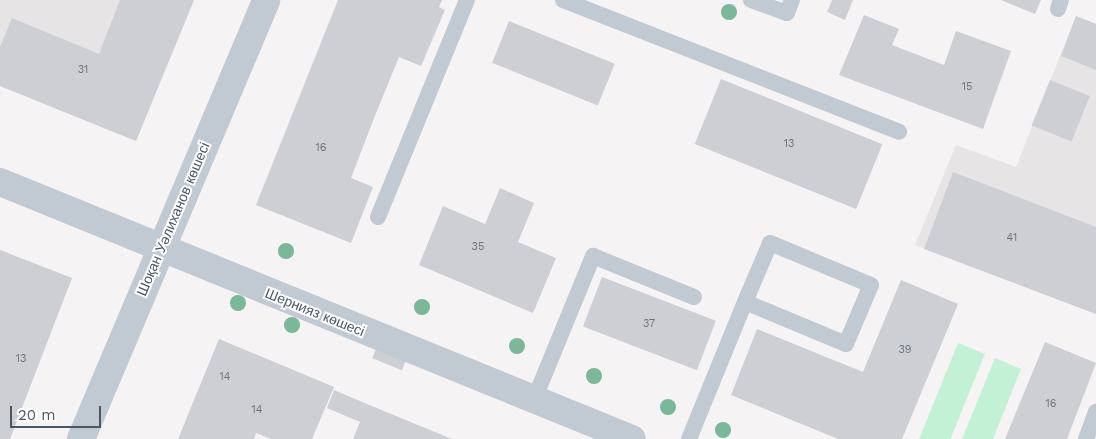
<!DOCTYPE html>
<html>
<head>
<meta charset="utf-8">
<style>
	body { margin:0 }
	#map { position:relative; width:1096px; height:439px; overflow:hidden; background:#f5f3f3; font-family:"Work Sans",sans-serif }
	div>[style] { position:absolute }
	.education>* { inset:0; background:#e6e4e5 }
	.green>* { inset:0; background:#c3f1d5; transform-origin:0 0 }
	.building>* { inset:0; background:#cdcfd5; transform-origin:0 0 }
	.service>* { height:16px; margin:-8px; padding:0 8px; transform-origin:8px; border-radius:8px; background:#c1cad2 }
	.tertiary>* { height:28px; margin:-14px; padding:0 14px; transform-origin:14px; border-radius:14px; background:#c1cad2 }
	.trees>* { width:16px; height:16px; margin:-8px; border-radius:50%; background:#7bb799 }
	span { translate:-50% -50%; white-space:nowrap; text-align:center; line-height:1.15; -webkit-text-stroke:4px #fff; paint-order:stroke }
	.number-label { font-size:11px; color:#6b747e }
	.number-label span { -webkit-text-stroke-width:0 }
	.street-label { font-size:14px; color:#4a5661 }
	.scale { position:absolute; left:10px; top:406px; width:91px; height:22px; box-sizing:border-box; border:2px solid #4a5661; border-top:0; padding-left:6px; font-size:15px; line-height:18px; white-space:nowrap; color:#4a5661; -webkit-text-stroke:4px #fff; paint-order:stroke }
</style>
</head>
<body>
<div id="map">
	<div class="education">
		<i style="clip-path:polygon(0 0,194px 0,136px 141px,0 86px)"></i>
		<i style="clip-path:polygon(1076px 16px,1096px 24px,1096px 314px,915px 245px,956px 145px,1016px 167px)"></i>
	</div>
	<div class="green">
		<i style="left:958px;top:343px;width:29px;height:104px;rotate:22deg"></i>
		<i style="clip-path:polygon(995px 358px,1021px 369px,993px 439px,962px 439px)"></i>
	</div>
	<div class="building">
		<i style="clip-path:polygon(120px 0,194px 0,136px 141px,0 86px,0 47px,12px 18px,99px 54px)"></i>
		<i style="clip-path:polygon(338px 0,442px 0,439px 7px,445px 10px,421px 66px,399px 57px,374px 118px,351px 178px,373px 187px,351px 243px,256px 205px)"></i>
		<i style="clip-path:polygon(832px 0,853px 0,845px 20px,827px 12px)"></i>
		<i style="clip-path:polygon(1001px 0,1041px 0,1035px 14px)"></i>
		<i style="clip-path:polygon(864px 15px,899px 29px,892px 45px,944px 65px,956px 31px,1011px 51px,983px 129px,839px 75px)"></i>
		<i style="clip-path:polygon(1076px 16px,1096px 24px,1096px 70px,1061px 56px)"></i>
		<i style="left:509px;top:21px;width:114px;height:45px;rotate:22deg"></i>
		<i style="left:721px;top:79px;width:174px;height:70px;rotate:22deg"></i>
		<i style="left:1050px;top:80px;width:43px;height:49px;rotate:22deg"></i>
		<i style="clip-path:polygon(953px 172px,1096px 227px,1096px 314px,924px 249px)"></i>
		<i style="clip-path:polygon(500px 188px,534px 203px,518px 242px,556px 258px,533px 313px,419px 265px,443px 206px,485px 224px)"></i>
		<i style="clip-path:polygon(0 250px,72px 278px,10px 439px,0 439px)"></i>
		<i style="left:602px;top:277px;width:122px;height:53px;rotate:21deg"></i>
		<i style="clip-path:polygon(901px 280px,958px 304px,902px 439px,838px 439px,731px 395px,757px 329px,863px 372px)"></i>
		<i style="clip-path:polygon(219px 339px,334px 387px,312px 439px,271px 439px,256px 433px,254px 439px,178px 439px)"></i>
		<i style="clip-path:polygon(1045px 342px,1096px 363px,1067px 439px,1005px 439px)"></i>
		<i style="left:376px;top:349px;width:32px;height:10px;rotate:22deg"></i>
		<i style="clip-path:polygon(334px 390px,367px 404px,452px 439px,353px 439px,360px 422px,327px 408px)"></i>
	</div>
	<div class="service">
		<i style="left:563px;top:0;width:361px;rotate:21.4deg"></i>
		<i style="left:751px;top:0;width:38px;rotate:20deg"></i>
		<i style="left:787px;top:13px;width:14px;rotate:-69deg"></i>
		<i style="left:1058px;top:9px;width:9px;rotate:-72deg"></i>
		<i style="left:378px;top:217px;width:235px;rotate:-67.7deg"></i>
		<i style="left:770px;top:243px;width:109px;rotate:22.6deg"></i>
		<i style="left:871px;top:285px;width:64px;rotate:113deg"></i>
		<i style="left:846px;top:344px;width:109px;rotate:-157.4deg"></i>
		<i style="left:745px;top:302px;width:64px;rotate:-67deg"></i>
		<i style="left:534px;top:400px;width:156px;rotate:-67.7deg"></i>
		<i style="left:593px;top:256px;width:109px;rotate:22.1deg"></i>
		<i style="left:689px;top:439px;width:148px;rotate:-67.8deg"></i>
		<i style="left:1086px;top:439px;width:29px;rotate:-70deg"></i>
	</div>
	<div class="tertiary">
		<i style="left:0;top:182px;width:682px;rotate:22.13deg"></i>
		<i style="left:81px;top:439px;width:476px;rotate:-67.1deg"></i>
	</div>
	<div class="trees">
		<i style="left:729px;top:12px"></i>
		<i style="left:286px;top:251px"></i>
		<i style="left:238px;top:303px"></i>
		<i style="left:422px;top:307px"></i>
		<i style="left:292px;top:325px"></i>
		<i style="left:517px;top:346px"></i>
		<i style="left:594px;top:376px"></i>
		<i style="left:668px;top:407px"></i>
		<i style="left:723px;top:430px"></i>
	</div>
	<div class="number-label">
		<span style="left:83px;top:70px">31</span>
		<span style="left:967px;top:87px">15</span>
		<span style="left:789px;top:144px">13</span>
		<span style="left:321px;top:148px">16</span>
		<span style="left:1012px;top:238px">41</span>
		<span style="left:478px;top:247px">35</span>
		<span style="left:649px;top:324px">37</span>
		<span style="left:905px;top:350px">39</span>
		<span style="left:21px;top:359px">13</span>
		<span style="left:225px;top:377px">14</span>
		<span style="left:1051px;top:404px">16</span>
		<span style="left:257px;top:410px">14</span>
	</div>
	<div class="street-label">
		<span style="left:173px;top:219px;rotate:-67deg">Шоқан Уәлиханов көшесі</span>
		<span style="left:315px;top:312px;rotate:22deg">Шернияз көшесі</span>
	</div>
	<div class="scale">20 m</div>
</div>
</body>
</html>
